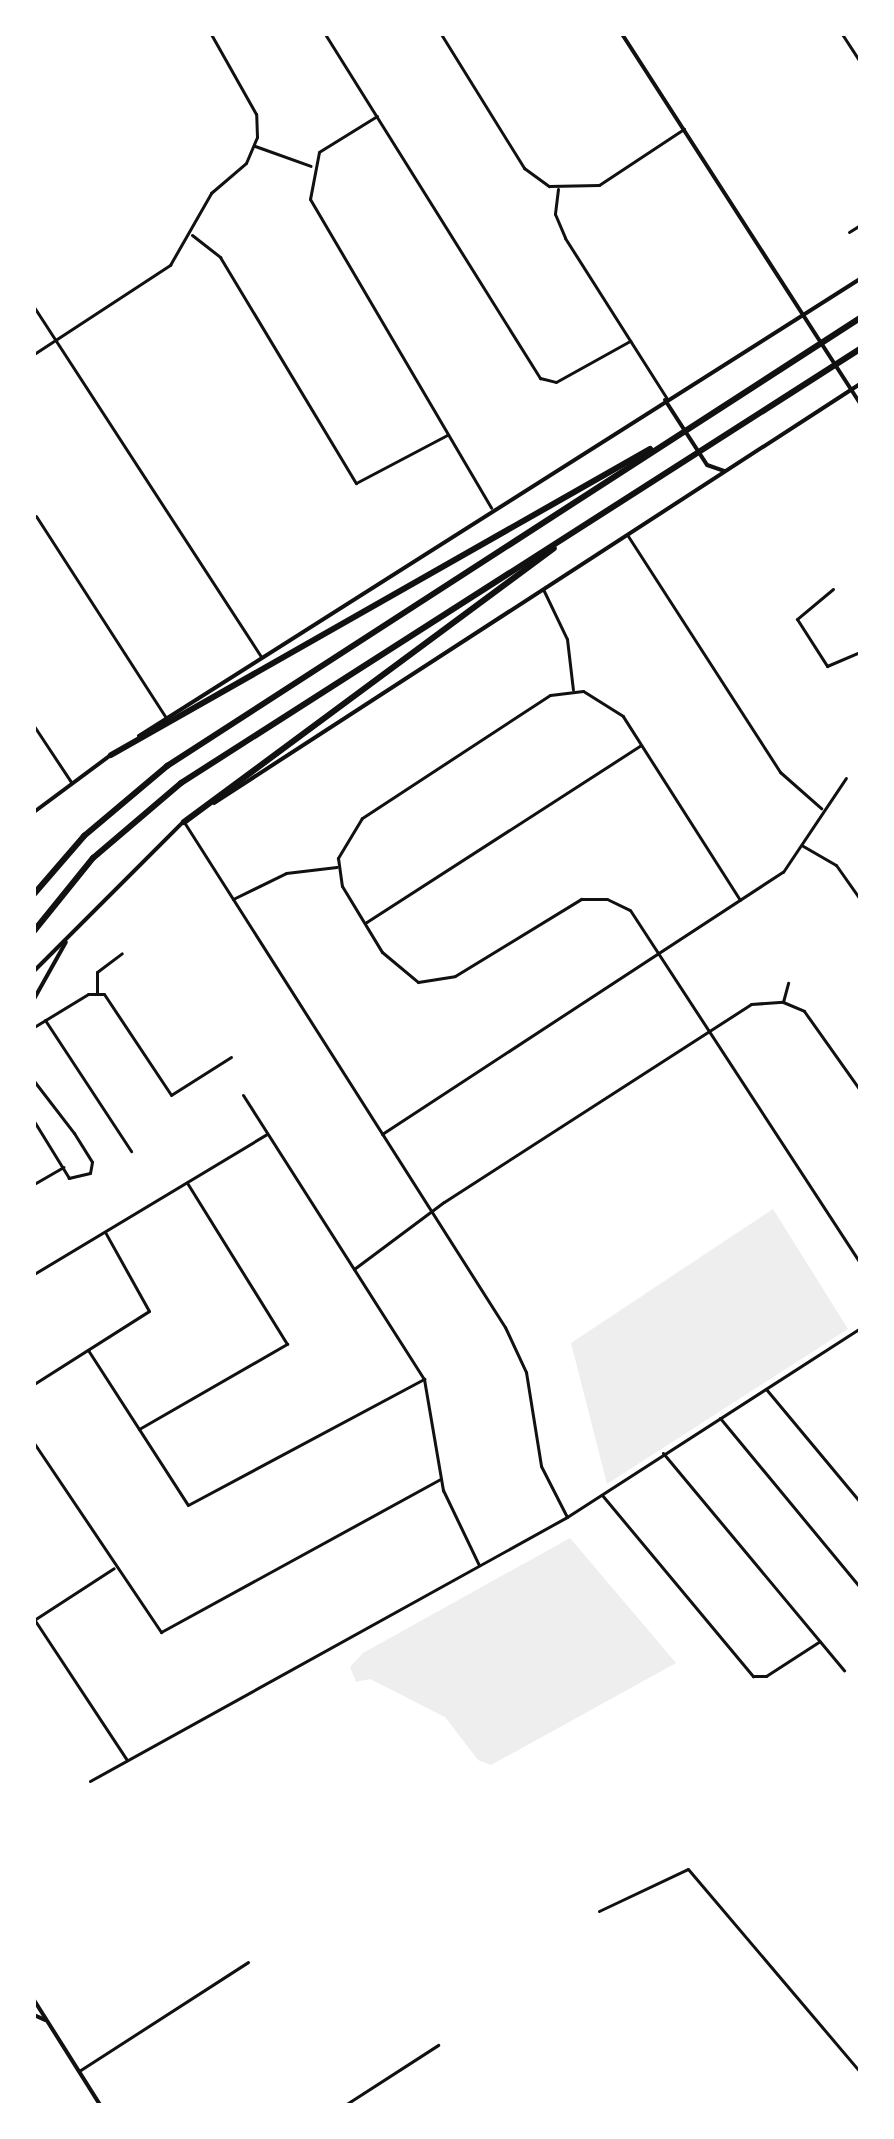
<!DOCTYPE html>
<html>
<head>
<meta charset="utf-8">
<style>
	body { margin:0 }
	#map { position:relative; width:894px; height:2139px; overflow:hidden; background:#fff; font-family:"Fira Sans",sans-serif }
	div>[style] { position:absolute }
	.green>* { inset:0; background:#eee }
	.minor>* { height:3px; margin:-1.5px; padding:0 1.5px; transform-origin:1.5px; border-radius:1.5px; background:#111 }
	.secondary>* { height:4px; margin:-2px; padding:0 2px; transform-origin:2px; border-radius:2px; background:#111 }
	.motorway>* { height:6px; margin:-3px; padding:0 3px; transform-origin:3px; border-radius:3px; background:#111 }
	span { translate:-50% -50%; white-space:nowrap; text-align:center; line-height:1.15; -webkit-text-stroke:8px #fff; paint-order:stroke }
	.frame { position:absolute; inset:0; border:36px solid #fff; pointer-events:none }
</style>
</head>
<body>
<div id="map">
	<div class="green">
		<i style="clip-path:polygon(773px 1209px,848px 1329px,607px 1484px,571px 1343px)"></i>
		<i style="clip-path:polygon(570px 1538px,676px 1663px,491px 1765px,478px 1760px,445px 1717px,370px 1679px,356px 1682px,350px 1667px,363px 1653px)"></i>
	</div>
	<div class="minor">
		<i style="left:325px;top:34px;width:406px;rotate:58deg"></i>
		<i style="left:540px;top:378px;width:16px;rotate:14deg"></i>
		<i style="left:556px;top:382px;width:85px;rotate:-29deg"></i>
		<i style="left:441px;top:34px;width:158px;rotate:58.2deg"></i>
		<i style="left:524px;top:168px;width:31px;rotate:36deg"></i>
		<i style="left:549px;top:186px;width:50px;rotate:-1.1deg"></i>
		<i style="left:599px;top:185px;width:102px;rotate:-33.4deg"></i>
		<i style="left:842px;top:34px;width:33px;rotate:57deg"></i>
		<i style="left:377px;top:116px;width:68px;rotate:148.2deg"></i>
		<i style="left:319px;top:152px;width:48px;rotate:100.8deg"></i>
		<i style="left:310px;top:199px;width:358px;rotate:59.6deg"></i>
		<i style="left:255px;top:146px;width:59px;rotate:19.7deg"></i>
		<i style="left:558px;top:189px;width:25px;rotate:97deg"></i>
		<i style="left:555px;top:214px;width:26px;rotate:67deg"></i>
		<i style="left:565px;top:238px;width:191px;rotate:57.6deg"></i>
		<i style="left:849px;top:232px;width:13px;rotate:-32deg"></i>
		<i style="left:192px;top:235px;width:36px;rotate:38deg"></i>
		<i style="left:220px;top:257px;width:264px;rotate:59deg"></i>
		<i style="left:356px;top:483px;width:103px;rotate:-27.8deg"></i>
		<i style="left:34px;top:307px;width:417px;rotate:57deg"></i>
		<i style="left:34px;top:354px;width:163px;rotate:-33.2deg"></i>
		<i style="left:170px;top:265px;width:83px;rotate:-60.3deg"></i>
		<i style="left:211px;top:193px;width:46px;rotate:-40.6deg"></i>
		<i style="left:246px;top:163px;width:28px;rotate:-67deg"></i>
		<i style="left:257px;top:137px;width:23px;rotate:-92deg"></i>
		<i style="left:256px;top:114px;width:92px;rotate:-119.4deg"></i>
		<i style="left:36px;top:516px;width:240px;rotate:57.2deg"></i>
		<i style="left:628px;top:536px;width:281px;rotate:57.2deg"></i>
		<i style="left:780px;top:772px;width:55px;rotate:41.3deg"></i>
		<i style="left:543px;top:589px;width:55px;rotate:64.4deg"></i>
		<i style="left:567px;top:639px;width:51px;rotate:83.3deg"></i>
		<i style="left:833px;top:589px;width:47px;rotate:140.2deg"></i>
		<i style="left:797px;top:619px;width:56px;rotate:57.4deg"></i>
		<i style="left:827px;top:666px;width:36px;rotate:-23deg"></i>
		<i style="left:34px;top:726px;width:67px;rotate:56.5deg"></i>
		<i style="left:184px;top:822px;width:598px;rotate:57.56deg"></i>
		<i style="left:505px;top:1327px;width:50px;rotate:65deg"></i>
		<i style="left:526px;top:1372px;width:95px;rotate:80.9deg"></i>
		<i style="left:541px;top:1466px;width:57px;rotate:63deg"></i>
		<i style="left:803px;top:846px;width:38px;rotate:30deg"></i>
		<i style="left:836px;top:865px;width:42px;rotate:54.8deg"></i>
		<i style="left:233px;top:899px;width:59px;rotate:-26.1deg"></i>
		<i style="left:286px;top:873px;width:51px;rotate:-6.7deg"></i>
		<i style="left:740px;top:900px;width:218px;rotate:-122.5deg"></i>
		<i style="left:623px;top:716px;width:47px;rotate:-148deg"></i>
		<i style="left:583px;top:691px;width:33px;rotate:173deg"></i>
		<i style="left:550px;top:695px;width:225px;rotate:146.8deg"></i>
		<i style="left:362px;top:818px;width:47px;rotate:121deg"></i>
		<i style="left:338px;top:858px;width:28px;rotate:82deg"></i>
		<i style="left:342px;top:886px;width:77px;rotate:58.8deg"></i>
		<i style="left:382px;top:952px;width:47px;rotate:39.8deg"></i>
		<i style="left:418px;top:982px;width:37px;rotate:-9deg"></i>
		<i style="left:455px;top:976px;width:148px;rotate:-31.4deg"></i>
		<i style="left:581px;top:899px;width:26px"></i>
		<i style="left:607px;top:899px;width:25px;rotate:26deg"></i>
		<i style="left:630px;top:910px;width:421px;rotate:56.9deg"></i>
		<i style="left:365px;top:923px;width:328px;rotate:-32.8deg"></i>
		<i style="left:97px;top:992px;width:20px;rotate:-90deg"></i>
		<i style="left:97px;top:972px;width:31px;rotate:-37deg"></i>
		<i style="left:783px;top:1002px;width:20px;rotate:-75deg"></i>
		<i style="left:45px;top:1020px;width:157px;rotate:56.7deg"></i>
		<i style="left:34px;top:1027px;width:63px;rotate:-31.4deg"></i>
		<i style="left:88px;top:994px;width:16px"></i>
		<i style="left:104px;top:994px;width:121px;rotate:56.4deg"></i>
		<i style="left:171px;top:1095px;width:71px;rotate:-32.3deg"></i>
		<i style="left:34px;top:1081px;width:66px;rotate:52.4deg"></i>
		<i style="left:74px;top:1133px;width:34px;rotate:58deg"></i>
		<i style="left:92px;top:1162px;width:11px;rotate:100deg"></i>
		<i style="left:90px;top:1173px;width:22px;rotate:167deg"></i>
		<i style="left:69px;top:1178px;width:67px;rotate:-121.6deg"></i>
		<i style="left:243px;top:1095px;width:337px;rotate:57.5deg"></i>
		<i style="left:424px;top:1379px;width:113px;rotate:80.3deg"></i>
		<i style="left:443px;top:1490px;width:83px;rotate:64.4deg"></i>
		<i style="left:382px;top:1134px;width:479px;rotate:-33.2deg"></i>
		<i style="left:783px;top:872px;width:113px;rotate:-56.2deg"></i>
		<i style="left:34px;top:1184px;width:34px;rotate:-30deg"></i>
		<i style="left:354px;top:1269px;width:112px;rotate:-36.7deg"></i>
		<i style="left:444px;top:1202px;width:365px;rotate:-32.8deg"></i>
		<i style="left:751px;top:1004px;width:32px;rotate:-4deg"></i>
		<i style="left:783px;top:1002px;width:23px;rotate:23deg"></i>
		<i style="left:804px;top:1011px;width:97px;rotate:54.7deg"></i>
		<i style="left:34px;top:1274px;width:272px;rotate:-31deg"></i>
		<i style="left:88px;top:1350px;width:184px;rotate:57.2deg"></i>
		<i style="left:188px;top:1505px;width:268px;rotate:-28.1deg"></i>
		<i style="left:34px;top:1384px;width:136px;rotate:-32.4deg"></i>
		<i style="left:149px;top:1311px;width:90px;rotate:-119.1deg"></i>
		<i style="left:766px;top:1389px;width:147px;rotate:50.2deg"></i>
		<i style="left:720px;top:1418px;width:219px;rotate:50.4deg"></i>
		<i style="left:139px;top:1429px;width:171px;rotate:-29.9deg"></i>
		<i style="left:287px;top:1344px;width:190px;rotate:-121.8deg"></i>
		<i style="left:34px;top:1443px;width:228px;rotate:56.1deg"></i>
		<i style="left:161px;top:1632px;width:318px;rotate:-28.7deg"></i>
		<i style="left:663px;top:1453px;width:283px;rotate:50.2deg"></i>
		<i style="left:602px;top:1495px;width:236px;rotate:50.2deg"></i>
		<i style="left:753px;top:1676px;width:13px"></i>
		<i style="left:766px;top:1676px;width:64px;rotate:-32.9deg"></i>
		<i style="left:34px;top:1619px;width:169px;rotate:56.6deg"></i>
		<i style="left:34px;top:1620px;width:95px;rotate:-33deg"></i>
		<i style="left:90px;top:1781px;width:545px;rotate:-28.96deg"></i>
		<i style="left:567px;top:1517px;width:349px;rotate:-32.8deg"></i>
		<i style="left:599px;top:1911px;width:98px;rotate:-25.3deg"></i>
		<i style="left:688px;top:1869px;width:266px;rotate:49.7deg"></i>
		<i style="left:79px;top:2071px;width:201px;rotate:-32.8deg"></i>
		<i style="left:345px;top:2105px;width:111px;rotate:-32.8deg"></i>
	</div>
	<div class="secondary">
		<i style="left:622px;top:34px;width:439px;rotate:57.2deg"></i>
		<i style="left:665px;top:400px;width:77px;rotate:57.1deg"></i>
		<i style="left:707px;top:465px;width:18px;rotate:19deg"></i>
		<i style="left:139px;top:736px;width:854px;rotate:-32.37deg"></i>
		<i style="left:214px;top:803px;width:770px;rotate:-32.97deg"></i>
		<i style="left:34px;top:812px;width:97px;rotate:-36.6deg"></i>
		<i style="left:34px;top:971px;width:211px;rotate:-45deg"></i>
		<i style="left:34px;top:999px;width:65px;rotate:-60.7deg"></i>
		<i style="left:34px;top:2000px;width:124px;rotate:57.8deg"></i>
		<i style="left:34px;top:2015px;width:12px;rotate:24deg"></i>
	</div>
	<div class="motorway">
		<i style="left:111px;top:755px;width:620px;rotate:-29.58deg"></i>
		<i style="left:184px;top:822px;width:460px;rotate:-36.5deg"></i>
		<i style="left:34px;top:894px;width:77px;rotate:-49.2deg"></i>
		<i style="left:84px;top:836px;width:109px;rotate:-40.1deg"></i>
		<i style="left:167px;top:766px;width:825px;rotate:-32.88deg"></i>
		<i style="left:34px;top:931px;width:94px;rotate:-51.1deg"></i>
		<i style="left:93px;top:858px;width:116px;rotate:-40.4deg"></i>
		<i style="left:181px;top:783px;width:806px;rotate:-32.59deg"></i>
	</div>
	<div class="frame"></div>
</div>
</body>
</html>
